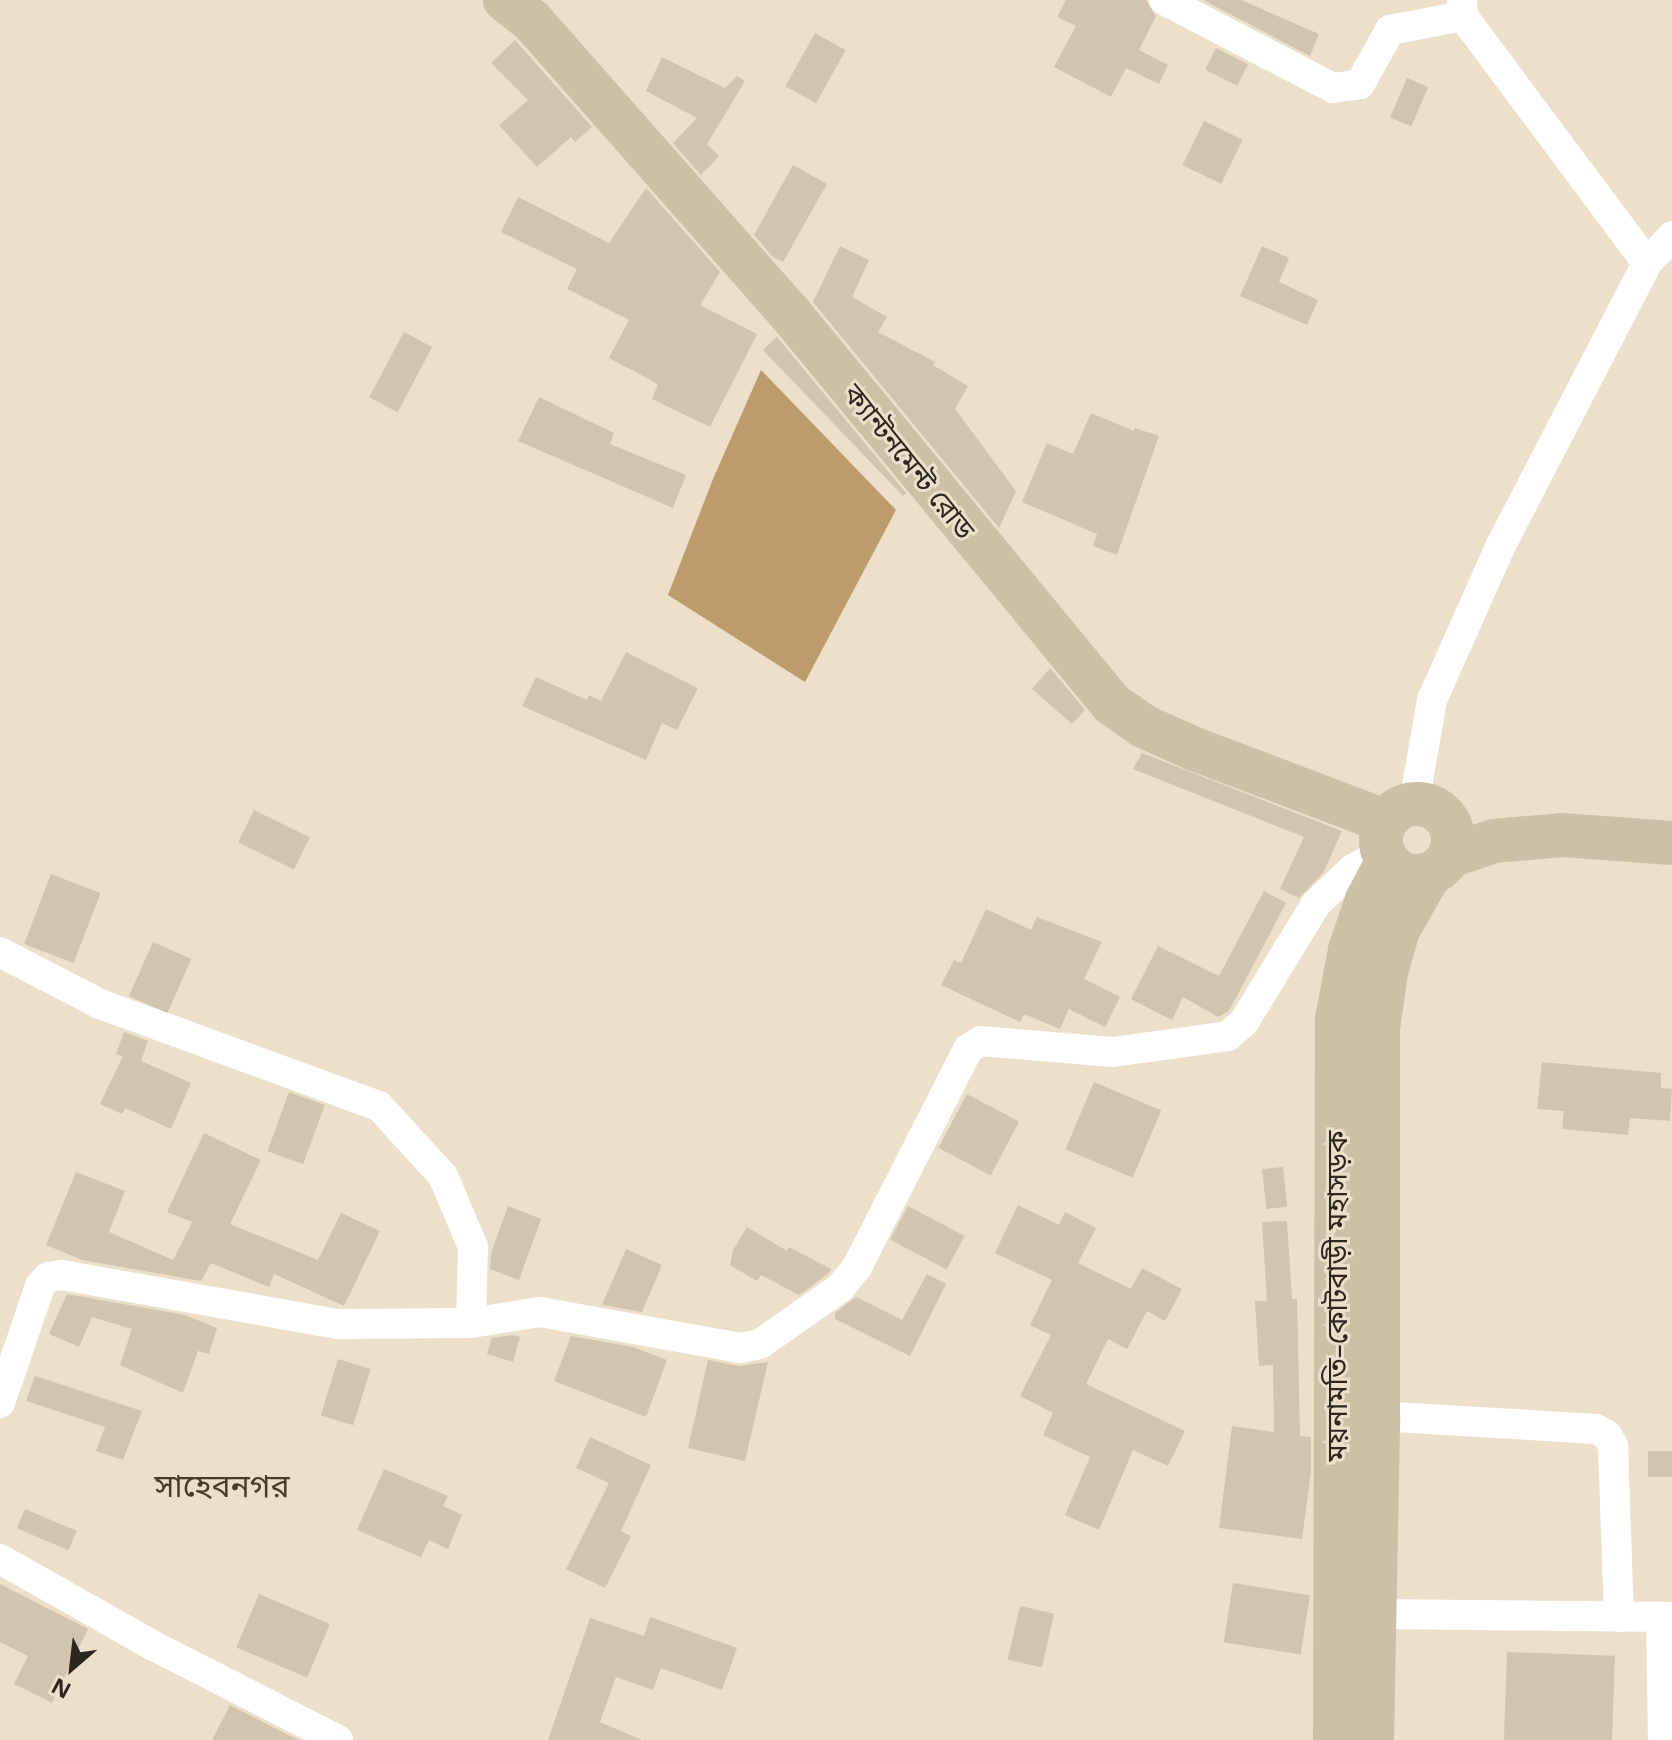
<!DOCTYPE html>
<html>
<head>
<meta charset="utf-8">
<style>
	body { margin:0 }
	#map { position:relative; width:1672px; height:1740px; overflow:hidden; background:#eddfc9; font-family:"Noto Sans","Noto Sans Bengali",sans-serif }
	div>[style] { position:absolute }
	.water>* { inset:0; background:#bc9c6a }
	.building>* { inset:0; background:#d2c4af; transform-origin:0 0 }
	.minor>* { height:30px; margin:-15px; padding:0 15px; transform-origin:15px; border-radius:15px; background:#fff }
	.secondary>* { height:44px; margin:-22px; padding:0 22px; transform-origin:22px; border-radius:22px; background:#cebfa7 }
	.secondary>.ring { margin:-22px; padding:0; box-sizing:content-box; background:none; border:44px solid #cebfa7; border-radius:50% }
	span { translate:-50% -50%; white-space:nowrap; text-align:center; line-height:1.15; -webkit-text-stroke:6px #eddfc9; paint-order:stroke }
	.street-label { font-size:28px; color:#2c261f }
	.quarter-label { font-size:32px; color:#473b2a }
	.north { position:absolute; left:32px; top:1628px; width:80px; height:80px; -webkit-text-stroke:6px #eddfc9; paint-order:stroke; rotate:208deg; font-size:22px; font-weight:700; line-height:32px; text-align:center; color:#2c261f }
	.north::after { content:''; display:block; margin:auto; width:28px; height:36px; background:#2c261f; clip-path:polygon(50% 0,100% 100%,50% 72%,0 100%) }
</style>
</head>
<body>
<div id="map">
	<div class="water">
		<i style="clip-path:polygon(761px 370px,896px 510px,805px 682px,668px 595px,713px 479px)"></i>
	</div>
	<div class="building">
		<i style="clip-path:polygon(1066px 0,1146px 0,1156px 16px,1139px 50px,1168px 65px,1159px 84px,1126px 68px,1111px 97px,1054px 67px,1076px 26px,1057px 17px)"></i>
		<i style="clip-path:polygon(1203px 0,1241px 0,1319px 34px,1310px 56px)"></i>
		<i style="left:815px;top:33px;width:35px;height:61px;rotate:29deg"></i>
		<i style="clip-path:polygon(515px 40px,592px 127px,575px 142px,571px 137px,537px 167px,499px 125px,528px 100px,491px 63px)"></i>
		<i style="left:1216px;top:48px;width:36px;height:24px;rotate:27deg"></i>
		<i style="clip-path:polygon(662px 57px,725px 88px,737px 76px,745px 81px,707px 144px,719px 156px,701px 175px,673px 143px,697px 118px,646px 91px)"></i>
		<i style="left:1407px;top:78px;width:23px;height:43px;rotate:23deg"></i>
		<i style="left:1204px;top:121px;width:43px;height:49px;rotate:26deg"></i>
		<i style="clip-path:polygon(793px 165px,827px 184px,783px 262px,773px 257px,754px 235px)"></i>
		<i style="clip-path:polygon(646px 188px,720px 272px,700px 305px,757px 334px,710px 427px,652px 399px,658px 384px,609px 358px,629px 320px,567px 289px,577px 269px,501px 232px,518px 197px,609px 243px)"></i>
		<i style="clip-path:polygon(840px 246px,869px 260px,852px 297px,887px 317px,878px 332px,935px 362px,933px 365px,968px 386px,955px 409px,1016px 491px,999px 528px,813px 302px)"></i>
		<i style="clip-path:polygon(1262px 246px,1289px 258px,1279px 282px,1318px 300px,1307px 325px,1240px 296px)"></i>
		<i style="left:404px;top:332px;width:32px;height:74px;rotate:28deg"></i>
		<i style="clip-path:polygon(777px 337px,906px 493px,903px 496px,763px 350px)"></i>
		<i style="clip-path:polygon(539px 397px,614px 433px,610px 444px,686px 475px,673px 508px,518px 441px)"></i>
		<i style="clip-path:polygon(1091px 413px,1134px 431px,1135px 428px,1159px 436px,1117px 555px,1093px 546px,1097px 534px,1022px 502px,1047px 443px,1073px 454px)"></i>
		<i style="clip-path:polygon(626px 652px,698px 688px,677px 730px,662px 723px,646px 760px,522px 706px,536px 677px,587px 700px,589px 695px,601px 701px)"></i>
		<i style="clip-path:polygon(1050px 668px,1085px 710px,1072px 724px,1032px 689px)"></i>
		<i style="clip-path:polygon(1142px 753px,1342px 831px,1323px 873px,1299px 898px,1280px 889px,1304px 837px,1133px 769px)"></i>
		<i style="left:254px;top:810px;width:62px;height:36px;rotate:26deg"></i>
		<i style="left:51px;top:874px;width:53px;height:75px;rotate:21deg"></i>
		<i style="clip-path:polygon(1264px 891px,1286px 903px,1229px 1011px,1218px 1017px,1183px 997px,1172px 1020px,1131px 999px,1158px 946px,1219px 976px)"></i>
		<i style="clip-path:polygon(986px 909px,1031px 930px,1037px 917px,1102px 942px,1084px 979px,1120px 997px,1105px 1027px,1069px 1009px,1060px 1029px,1024px 1014px,1020px 1022px,941px 985px,954px 960px,961px 963px)"></i>
		<i style="left:153px;top:942px;width:42px;height:59px;rotate:24deg"></i>
		<i style="clip-path:polygon(124px 1032px,148px 1041px,141px 1061px,191px 1083px,171px 1129px,125px 1108px,122px 1114px,100px 1104px,123px 1056px,116px 1054px)"></i>
		<i style="clip-path:polygon(1542px 1062px,1661px 1073px,1661px 1088px,1672px 1089px,1670px 1121px,1630px 1118px,1628px 1135px,1562px 1129px,1564px 1111px,1537px 1109px)"></i>
		<i style="left:1094px;top:1082px;width:73px;height:73px;rotate:23deg"></i>
		<i style="left:289px;top:1092px;width:38px;height:63px;rotate:20deg"></i>
		<i style="left:967px;top:1094px;width:59px;height:61px;rotate:28deg"></i>
		<i style="clip-path:polygon(204px 1133px,261px 1160px,230px 1224px,318px 1260px,341px 1213px,380px 1231px,344px 1306px,274px 1274px,269px 1287px,211px 1263px,201px 1281px,82px 1260px,46px 1245px,76px 1172px,125px 1191px,109px 1232px,173px 1260px,192px 1222px,167px 1212px)"></i>
		<i style="left:1283px;top:1167px;width:40px;height:21px;rotate:84deg"></i>
		<i style="clip-path:polygon(1018px 1205px,1059px 1225px,1065px 1212px,1096px 1228px,1078px 1263px,1131px 1289px,1142px 1268px,1182px 1289px,1165px 1321px,1147px 1311px,1127px 1349px,1108px 1339px,1086px 1384px,1185px 1431px,1168px 1466px,1133px 1450px,1099px 1530px,1065px 1515px,1090px 1457px,1043px 1435px,1053px 1413px,1020px 1396px,1051px 1335px,1030px 1325px,1052px 1280px,995px 1253px)"></i>
		<i style="clip-path:polygon(508px 1206px,541px 1219px,519px 1280px,490px 1269px,491px 1253px)"></i>
		<i style="left:908px;top:1206px;width:64px;height:38px;rotate:28deg"></i>
		<i style="clip-path:polygon(1287px 1221px,1292px 1299px,1297px 1299px,1300px 1436px,1311px 1437px,1311px 1472px,1302px 1539px,1219px 1528px,1232px 1426px,1274px 1432px,1273px 1365px,1259px 1366px,1255px 1301px,1267px 1301px,1262px 1222px)"></i>
		<i style="clip-path:polygon(747px 1227px,787px 1251px,789px 1247px,831px 1269px,829px 1273px,799px 1295px,761px 1275px,757px 1281px,730px 1265px,733px 1250px)"></i>
		<i style="clip-path:polygon(626px 1249px,662px 1265px,642px 1312px,602px 1305px)"></i>
		<i style="clip-path:polygon(927px 1274px,946px 1284px,910px 1356px,835px 1319px,835px 1313px,856px 1297px,902px 1320px)"></i>
		<i style="clip-path:polygon(67px 1294px,185px 1315px,217px 1328px,209px 1354px,198px 1351px,183px 1393px,120px 1365px,132px 1329px,92px 1317px,79px 1347px,49px 1334px)"></i>
		<i style="clip-path:polygon(513px 1335px,520px 1337px,513px 1362px,487px 1354px,492px 1338px)"></i>
		<i style="clip-path:polygon(571px 1336px,633px 1347px,667px 1360px,646px 1417px,554px 1381px)"></i>
		<i style="left:338px;top:1359px;width:34px;height:59px;rotate:17deg"></i>
		<i style="clip-path:polygon(708px 1360px,738px 1366px,768px 1362px,745px 1461px,688px 1448px)"></i>
		<i style="clip-path:polygon(35px 1376px,142px 1411px,123px 1460px,96px 1451px,105px 1427px,26px 1401px)"></i>
		<i style="clip-path:polygon(590px 1437px,651px 1465px,621px 1531px,631px 1536px,605px 1588px,566px 1569px,609px 1483px,576px 1468px)"></i>
		<i style="left:1648px;top:1451px;width:24px;height:26px"></i>
		<i style="clip-path:polygon(384px 1469px,448px 1496px,443px 1506px,462px 1515px,448px 1549px,429px 1540px,421px 1557px,357px 1530px)"></i>
		<i style="left:25px;top:1509px;width:56px;height:21px;rotate:23deg"></i>
		<i style="left:1233px;top:1583px;width:78px;height:60px;rotate:9deg"></i>
		<i style="clip-path:polygon(0 1584px,88px 1629px,52px 1703px,14px 1684px,28px 1656px,0 1642px)"></i>
		<i style="left:259px;top:1594px;width:77px;height:58px;rotate:23deg"></i>
		<i style="left:1020px;top:1606px;width:35px;height:55px;rotate:13deg"></i>
		<i style="clip-path:polygon(650px 1617px,737px 1648px,722px 1690px,661px 1668px,653px 1690px,616px 1677px,600px 1722px,642px 1740px,548px 1740px,590px 1618px,644px 1636px)"></i>
		<i style="left:1507px;top:1652px;width:108px;height:88px;rotate:2deg"></i>
		<i style="clip-path:polygon(230px 1705px,298px 1740px,212px 1740px)"></i>
	</div>
	<div class="minor">
		<i style="left:1164px;top:0;width:191px;rotate:27.5deg"></i>
		<i style="left:1333px;top:88px;width:27px;rotate:-8deg"></i>
		<i style="left:1360px;top:84px;width:62px;rotate:-60.9deg"></i>
		<i style="left:1390px;top:30px;width:74px;rotate:-10.9deg"></i>
		<i style="left:1647px;top:263px;width:37px;rotate:-47deg"></i>
		<i style="left:1414px;top:804px;width:106px;rotate:-80.2deg"></i>
		<i style="left:1432px;top:700px;width:167px;rotate:-66deg"></i>
		<i style="left:1500px;top:547px;width:320px;rotate:-62.6deg"></i>
		<i style="left:1647px;top:263px;width:308px;rotate:-126.7deg"></i>
		<i style="left:1463px;top:16px;width:16px;rotate:-94deg"></i>
		<i style="left:0;top:952px;width:113px;rotate:27.5deg"></i>
		<i style="left:100px;top:1004px;width:297px;rotate:20.1deg"></i>
		<i style="left:379px;top:1106px;width:95px;rotate:47.6deg"></i>
		<i style="left:443px;top:1176px;width:77px;rotate:67.1deg"></i>
		<i style="left:473px;top:1247px;width:76px;rotate:91.5deg"></i>
		<i style="left:0;top:1403px;width:124px;rotate:-71.1deg"></i>
		<i style="left:40px;top:1286px;width:12px;rotate:-48deg"></i>
		<i style="left:48px;top:1277px;width:14px;rotate:-8deg"></i>
		<i style="left:62px;top:1275px;width:280px;rotate:10.1deg"></i>
		<i style="left:338px;top:1324px;width:133px;rotate:-0.4deg"></i>
		<i style="left:471px;top:1323px;width:70px;rotate:-9.1deg"></i>
		<i style="left:540px;top:1312px;width:204px;rotate:10.2deg"></i>
		<i style="left:741px;top:1348px;width:19px;rotate:-12deg"></i>
		<i style="left:760px;top:1344px;width:98px;rotate:-35deg"></i>
		<i style="left:840px;top:1288px;width:27px;rotate:-51deg"></i>
		<i style="left:857px;top:1267px;width:245px;rotate:-63deg"></i>
		<i style="left:968px;top:1049px;width:15px;rotate:-32deg"></i>
		<i style="left:981px;top:1041px;width:132px;rotate:4.8deg"></i>
		<i style="left:1113px;top:1052px;width:116px;rotate:-7.9deg"></i>
		<i style="left:1228px;top:1036px;width:21px;rotate:-41deg"></i>
		<i style="left:1244px;top:1022px;width:138px;rotate:-58.6deg"></i>
		<i style="left:1316px;top:904px;width:51px;rotate:-43.4deg"></i>
		<i style="left:1353px;top:869px;width:34px;rotate:-30deg"></i>
		<i style="left:1378px;top:1416px;width:218px;rotate:3.4deg"></i>
		<i style="left:1596px;top:1429px;width:13px;rotate:29deg"></i>
		<i style="left:1607px;top:1435px;width:13px;rotate:61deg"></i>
		<i style="left:1613px;top:1446px;width:171px;rotate:88deg"></i>
		<i style="left:0;top:1559px;width:175px;rotate:29.5deg"></i>
		<i style="left:152px;top:1645px;width:209px;rotate:27.1deg"></i>
		<i style="left:1374px;top:1614px;width:298px;rotate:0.6deg"></i>
		<i style="left:1661px;top:1617px;width:123px;rotate:89.1deg"></i>
	</div>
	<div class="secondary">
		<i style="left:505px;top:0;width:34px;rotate:38deg"></i>
		<i style="left:532px;top:21px;width:387px;rotate:48.6deg"></i>
		<i style="left:788px;top:311px;width:509px;rotate:50.5deg"></i>
		<i style="left:1112px;top:704px;width:38px;rotate:35deg"></i>
		<i style="left:1143px;top:726px;width:59px;rotate:24deg"></i>
		<i style="left:1197px;top:750px;width:201px;rotate:20.7deg"></i>
		<i class="ring" style="left:1381px;top:804px;width:28px;height:28px"></i>
		<i style="left:1450px;top:856px;width:46px;rotate:-18.8deg"></i>
		<i style="left:1494px;top:841px;width:68px;rotate:-5deg"></i>
		<i style="left:1562px;top:835px;width:110px;rotate:4.2deg"></i>
		<i style="left:1335px;top:1740px;width:721px;rotate:-89.84deg"></i>
		<i style="left:1337px;top:1019px;width:70px;rotate:-79.3deg"></i>
		<i style="left:1350px;top:950px;width:53px;rotate:-71.2deg"></i>
		<i style="left:1367px;top:900px;width:43px;rotate:-62.2deg"></i>
		<i style="left:1372px;top:1740px;width:324px;rotate:-88.9deg"></i>
		<i style="left:1378px;top:1416px;width:388px;rotate:-90deg"></i>
		<i style="left:1378px;top:1028px;width:57px;rotate:-81.9deg"></i>
		<i style="left:1386px;top:972px;width:44px;rotate:-74.1deg"></i>
		<i style="left:1398px;top:930px;width:63px;rotate:-60.6deg"></i>
	</div>
	<div class="street-label">
		<span style="left:910px;top:461px;rotate:51deg">ক্যান্টনমেন্ট রোড</span>
		<span style="left:1336px;top:1296px;rotate:-90deg">ময়নামতি–কোটবাড়ী মহাসড়ক</span>
	</div>
	<div class="quarter-label">
		<span style="left:222px;top:1485px">সাহেবনগর</span>
	</div>
	<div class="north">N</div>
</div>
</body>
</html>
